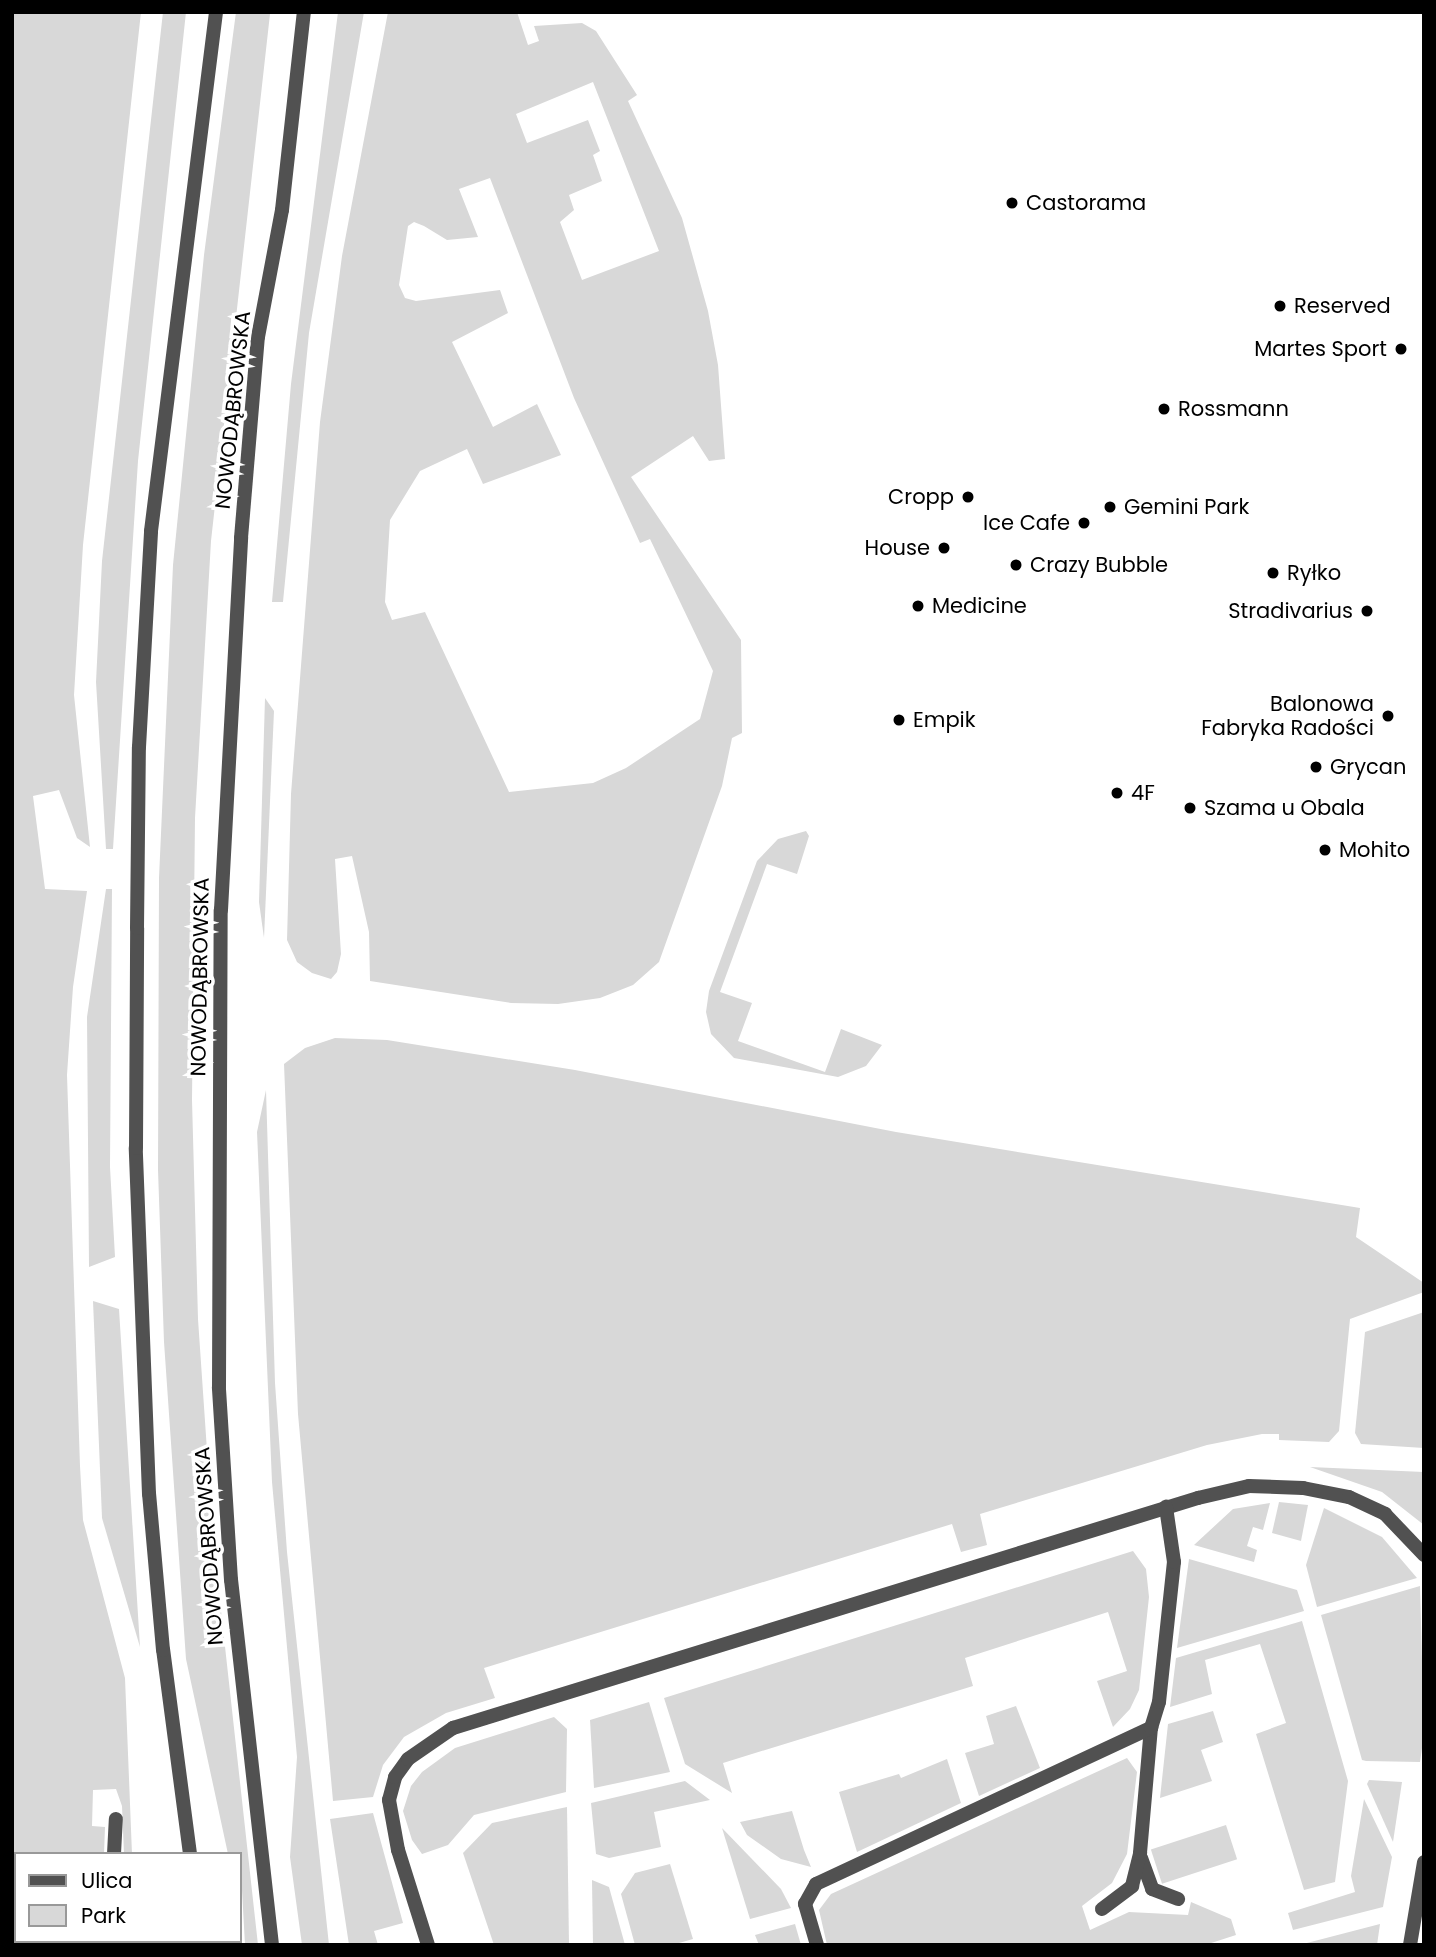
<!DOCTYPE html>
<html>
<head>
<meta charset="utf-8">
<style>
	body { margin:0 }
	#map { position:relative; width:1436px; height:1957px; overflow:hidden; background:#fff; font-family:Poppins,sans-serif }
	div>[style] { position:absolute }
	.green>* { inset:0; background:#d8d8d8; transform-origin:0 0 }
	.minor>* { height:14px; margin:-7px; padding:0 7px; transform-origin:7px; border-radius:7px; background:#515151 }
	.tertiary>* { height:14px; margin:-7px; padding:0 7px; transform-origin:7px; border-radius:7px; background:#515151 }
	.dots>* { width:19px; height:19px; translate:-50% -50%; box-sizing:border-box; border:4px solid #fff; border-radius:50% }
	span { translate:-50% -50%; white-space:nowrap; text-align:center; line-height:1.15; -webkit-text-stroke:7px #fff; paint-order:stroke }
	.poi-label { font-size:21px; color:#000 }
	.left { translate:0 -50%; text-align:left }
	.right { translate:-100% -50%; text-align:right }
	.street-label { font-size:21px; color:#000 }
	.frame { position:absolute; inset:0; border:14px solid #000; pointer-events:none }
	.legend { position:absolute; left:14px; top:1852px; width:228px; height:91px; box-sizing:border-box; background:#fff; border:2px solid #999; margin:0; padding:9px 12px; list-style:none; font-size:21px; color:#000 }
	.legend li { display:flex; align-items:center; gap:14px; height:35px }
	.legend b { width:35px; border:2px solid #999 }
</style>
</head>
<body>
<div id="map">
	<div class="green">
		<i style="clip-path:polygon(12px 12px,141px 12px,83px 545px,74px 695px,90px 847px,77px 838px,59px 790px,33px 796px,45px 889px,87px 891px,73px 987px,67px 1075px,80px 1466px,83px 1520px,125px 1678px,132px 1854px,124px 1854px,122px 1806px,116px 1789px,93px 1790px,92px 1826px,105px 1827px,104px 1854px,16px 1854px,16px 1941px,100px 1941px,100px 1945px,12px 1945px)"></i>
		<i style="clip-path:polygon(163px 12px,186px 12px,138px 461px,113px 849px,106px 849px,96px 682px,102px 561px)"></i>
		<i style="clip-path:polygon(236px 12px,270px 14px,211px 541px,195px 818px,192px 1100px,198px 1319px,213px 1538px,258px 1945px,245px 1945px,240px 1854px,228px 1854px,186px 1659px,164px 1342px,158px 1170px,159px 878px,173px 565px,204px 255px)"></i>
		<i style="clip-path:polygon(338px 12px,364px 12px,309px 333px,283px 602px,272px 602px,291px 384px)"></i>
		<i style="clip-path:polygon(evenodd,388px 12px,517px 12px,528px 45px,539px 41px,534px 26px,582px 23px,596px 31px,637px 95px,628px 101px,682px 218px,708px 311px,718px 365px,725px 459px,709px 461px,693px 436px,631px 477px,741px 640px,742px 733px,732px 738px,722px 786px,659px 962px,633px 985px,600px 998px,558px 1004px,511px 1003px,370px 981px,369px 932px,352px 856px,335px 859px,341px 954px,337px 972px,331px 979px,312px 973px,297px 962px,287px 940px,291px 794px,320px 422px,342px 256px,388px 12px,593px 82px,659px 251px,582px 280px,560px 222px,574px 210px,569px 195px,602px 181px,593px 155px,600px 151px,588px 120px,527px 143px,516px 114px,593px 82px,388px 12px,490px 178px,574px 398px,640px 543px,650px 539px,713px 671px,700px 719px,626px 768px,593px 783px,509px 792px,425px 612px,392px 620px,385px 602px,390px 520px,420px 471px,467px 449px,483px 484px,561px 455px,537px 404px,493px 427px,452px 342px,508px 313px,500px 290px,416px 301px,405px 298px,399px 285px,408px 226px,414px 222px,424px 226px,447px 240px,478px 237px,459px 189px,490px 178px)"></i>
		<i style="clip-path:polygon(265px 698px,274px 711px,264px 938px,259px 902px)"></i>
		<i style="clip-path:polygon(806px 831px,809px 836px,797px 874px,767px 864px,720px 992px,752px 1003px,738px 1041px,825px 1072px,841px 1029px,882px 1045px,866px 1066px,838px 1077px,734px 1058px,711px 1034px,706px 1012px,709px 991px,757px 861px,778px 839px)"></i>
		<i style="clip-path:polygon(106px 889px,112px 889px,110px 1167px,115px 1257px,89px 1267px,87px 1017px)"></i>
		<i style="clip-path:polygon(335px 1038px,387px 1040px,575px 1070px,896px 1132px,1360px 1208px,1356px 1237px,1424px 1283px,1424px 1292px,1350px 1319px,1339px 1431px,1329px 1442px,1279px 1440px,1279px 1434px,1262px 1434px,1207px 1445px,980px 1514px,987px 1545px,961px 1552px,952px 1524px,484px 1668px,495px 1698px,446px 1713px,404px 1737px,383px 1765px,373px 1797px,333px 1801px,298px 1414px,284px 1064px,305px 1048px)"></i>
		<i style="clip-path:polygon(266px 1090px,275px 1383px,287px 1552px,329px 1945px,302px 1945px,290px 1857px,297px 1757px,272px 1482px,257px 1132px)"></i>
		<i style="clip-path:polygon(93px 1301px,119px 1309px,140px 1647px,102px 1518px)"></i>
		<i style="clip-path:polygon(1424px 1312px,1424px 1448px,1361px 1444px,1355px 1433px,1365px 1332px)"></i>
		<i style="clip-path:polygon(1310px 1467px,1424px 1472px,1424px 1525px,1382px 1492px)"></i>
		<i style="clip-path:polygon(1279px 1502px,1308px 1505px,1301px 1541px,1272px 1533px)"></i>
		<i style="clip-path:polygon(1270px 1503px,1263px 1530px,1253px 1527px,1247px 1546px,1257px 1550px,1254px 1562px,1194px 1545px,1233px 1509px)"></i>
		<i style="clip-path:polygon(1324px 1508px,1382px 1537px,1417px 1578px,1317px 1607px,1306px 1565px)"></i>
		<i style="clip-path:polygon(1133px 1551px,1146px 1569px,1149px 1597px,1139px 1690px,1130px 1709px,1113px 1727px,1097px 1681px,1127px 1671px,1108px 1612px,965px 1658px,973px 1686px,723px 1763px,732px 1793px,685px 1764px,664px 1698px)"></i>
		<i style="clip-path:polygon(1189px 1559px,1297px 1590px,1304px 1611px,1177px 1648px)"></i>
		<i style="clip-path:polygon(1420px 1586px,1424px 1734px,1420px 1762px,1366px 1761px,1362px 1760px,1321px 1615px)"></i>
		<i style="clip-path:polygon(1302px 1621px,1348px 1781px,1335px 1882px,1304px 1890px,1256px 1734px,1286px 1723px,1260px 1644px,1205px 1660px,1212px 1694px,1170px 1707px,1176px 1658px)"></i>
		<i style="clip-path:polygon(649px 1702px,670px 1772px,594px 1788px,590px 1720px)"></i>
		<i style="clip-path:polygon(1016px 1706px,1040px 1768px,979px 1796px,965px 1753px,994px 1744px,986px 1716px)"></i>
		<i style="clip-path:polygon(1213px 1711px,1223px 1742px,1201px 1750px,1212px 1781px,1160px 1798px,1168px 1724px)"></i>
		<i style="clip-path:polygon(554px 1717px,567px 1729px,566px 1792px,474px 1815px,448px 1845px,422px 1854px,412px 1840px,403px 1811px,411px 1786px,422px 1772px,455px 1748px)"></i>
		<i style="clip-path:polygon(1127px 1758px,1137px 1772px,1127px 1854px,1112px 1883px,1082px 1906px,1090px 1930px,1129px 1912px,1188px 1915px,1191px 1902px,1231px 1919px,1236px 1935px,1205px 1945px,827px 1945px,819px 1910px,831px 1894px)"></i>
		<i style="clip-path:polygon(947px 1759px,961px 1803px,857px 1852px,839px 1792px,899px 1774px,901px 1778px)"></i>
		<i style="clip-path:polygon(1369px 1780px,1402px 1782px,1393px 1842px,1367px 1784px)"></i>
		<i style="clip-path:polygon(685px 1781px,710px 1800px,654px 1812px,661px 1847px,609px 1858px,596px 1854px,591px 1803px)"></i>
		<i style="clip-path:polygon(1364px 1799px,1392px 1857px,1383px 1907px,1293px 1930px,1288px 1913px,1355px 1892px,1351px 1876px)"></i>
		<i style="clip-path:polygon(567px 1807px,569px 1945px,494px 1945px,463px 1853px,492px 1823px)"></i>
		<i style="clip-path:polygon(792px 1811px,804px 1850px,811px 1867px,781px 1859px,747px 1835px,740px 1822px)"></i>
		<i style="clip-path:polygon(373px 1813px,403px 1923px,374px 1931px,378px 1945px,349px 1945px,330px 1819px)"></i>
		<i style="left:1226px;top:1825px;width:36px;height:79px;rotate:72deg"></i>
		<i style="clip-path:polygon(722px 1828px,781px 1889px,791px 1908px,750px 1919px)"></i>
		<i style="clip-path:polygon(670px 1864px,693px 1939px,672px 1945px,635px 1945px,621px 1894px,635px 1873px)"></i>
		<i style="clip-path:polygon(592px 1880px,609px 1887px,625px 1945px,593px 1945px)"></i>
		<i style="clip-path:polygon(795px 1924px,801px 1945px,759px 1945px,755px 1935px)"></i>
		<i style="clip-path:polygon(1380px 1924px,1377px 1945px,1303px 1944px)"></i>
	</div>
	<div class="minor">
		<i style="left:114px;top:1854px;width:35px;rotate:-87deg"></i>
		<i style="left:1141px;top:1858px;width:33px;rotate:70deg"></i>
		<i style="left:1152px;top:1889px;width:28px;rotate:21deg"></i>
		<i style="left:1102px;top:1909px;width:38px;rotate:-37deg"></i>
		<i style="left:1132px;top:1886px;width:34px;rotate:-76deg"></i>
		<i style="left:1140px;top:1853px;width:125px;rotate:-85deg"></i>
		<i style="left:108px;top:1945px;width:4px;rotate:-90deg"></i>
		<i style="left:428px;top:1945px;width:100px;rotate:-107.5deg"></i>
		<i style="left:398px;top:1850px;width:51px;rotate:-100.2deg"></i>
		<i style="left:389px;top:1800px;width:24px;rotate:-75deg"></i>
		<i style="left:395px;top:1777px;width:22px;rotate:-54deg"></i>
		<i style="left:408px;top:1759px;width:55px;rotate:-34.6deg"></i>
		<i style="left:453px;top:1728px;width:780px;rotate:-17.16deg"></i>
		<i style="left:1198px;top:1498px;width:52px;rotate:-13.2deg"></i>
		<i style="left:1249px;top:1486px;width:54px;rotate:2.1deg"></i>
		<i style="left:1303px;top:1488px;width:47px;rotate:11.1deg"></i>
		<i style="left:1349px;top:1497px;width:40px;rotate:25deg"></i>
		<i style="left:1385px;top:1514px;width:57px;rotate:46.4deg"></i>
		<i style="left:817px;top:1945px;width:43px;rotate:-106.3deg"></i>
		<i style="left:805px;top:1904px;width:23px;rotate:-61deg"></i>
		<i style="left:816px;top:1884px;width:370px;rotate:-25deg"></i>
		<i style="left:1151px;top:1728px;width:27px;rotate:-73deg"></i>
		<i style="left:1159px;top:1702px;width:141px;rotate:-83.9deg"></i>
		<i style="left:1174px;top:1562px;width:56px;rotate:-98.3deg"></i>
		<i style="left:1410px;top:1945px;width:84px;rotate:-80.4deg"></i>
	</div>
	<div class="tertiary">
		<i style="left:190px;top:1854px;width:206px;rotate:-97.5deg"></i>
		<i style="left:163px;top:1650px;width:157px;rotate:-95.1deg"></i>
		<i style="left:149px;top:1494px;width:346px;rotate:-92.2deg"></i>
		<i style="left:136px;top:1148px;width:220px;rotate:-89.7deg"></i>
		<i style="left:137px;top:928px;width:181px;rotate:-89.4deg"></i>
		<i style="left:139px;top:747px;width:216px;rotate:-86.8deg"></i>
		<i style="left:151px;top:531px;width:523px;rotate:-82.86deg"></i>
		<i style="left:200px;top:1941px;width:4px;rotate:76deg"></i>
		<i style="left:272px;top:1945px;width:367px;rotate:-96.4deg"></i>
		<i style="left:231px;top:1580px;width:193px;rotate:-93.6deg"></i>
		<i style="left:219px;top:1387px;width:477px;rotate:-89.8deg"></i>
		<i style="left:221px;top:910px;width:373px;rotate:-86.9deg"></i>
		<i style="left:241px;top:538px;width:202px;rotate:-85.2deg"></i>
		<i style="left:258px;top:337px;width:129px;rotate:-79.3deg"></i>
		<i style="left:282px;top:210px;width:199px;rotate:-83.7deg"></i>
	</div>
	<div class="dots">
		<i style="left:1012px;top:203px;background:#000"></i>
		<i style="left:1280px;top:306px;background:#000"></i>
		<i style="left:1401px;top:349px;background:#000"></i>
		<i style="left:1164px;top:409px;background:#000"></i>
		<i style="left:968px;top:497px;background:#000"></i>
		<i style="left:1110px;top:507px;background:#000"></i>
		<i style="left:1084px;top:523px;background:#000"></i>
		<i style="left:944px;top:548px;background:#000"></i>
		<i style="left:1016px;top:565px;background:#000"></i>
		<i style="left:1273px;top:573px;background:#000"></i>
		<i style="left:918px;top:606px;background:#000"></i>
		<i style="left:1367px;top:611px;background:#000"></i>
		<i style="left:1388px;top:716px;background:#000"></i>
		<i style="left:899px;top:720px;background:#000"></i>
		<i style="left:1316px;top:767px;background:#000"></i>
		<i style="left:1117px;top:793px;background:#000"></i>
		<i style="left:1190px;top:808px;background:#000"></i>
		<i style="left:1325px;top:850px;background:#000"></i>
	</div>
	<div class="poi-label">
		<span class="left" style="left:1026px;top:203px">Castorama</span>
		<span class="left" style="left:1294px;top:306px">Reserved</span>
		<span class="right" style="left:1387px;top:349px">Martes Sport</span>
		<span class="left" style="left:1178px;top:409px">Rossmann</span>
		<span class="right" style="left:954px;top:497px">Cropp</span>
		<span class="left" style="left:1124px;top:507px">Gemini Park</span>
		<span class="right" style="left:1070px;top:523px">Ice Cafe</span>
		<span class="right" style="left:930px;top:548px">House</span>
		<span class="left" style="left:1030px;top:565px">Crazy Bubble</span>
		<span class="left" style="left:1287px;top:573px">Ryłko</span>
		<span class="left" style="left:932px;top:606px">Medicine</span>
		<span class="right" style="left:1353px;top:611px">Stradivarius</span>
		<span class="right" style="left:1374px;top:716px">Balonowa<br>Fabryka Radości</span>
		<span class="left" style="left:913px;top:720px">Empik</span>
		<span class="left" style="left:1330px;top:767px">Grycan</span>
		<span class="left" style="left:1131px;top:793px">4F</span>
		<span class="left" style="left:1204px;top:808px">Szama u Obala</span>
		<span class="left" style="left:1339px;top:850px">Mohito</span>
	</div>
	<div class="street-label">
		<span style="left:233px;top:410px;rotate:-84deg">NOWODĄBROWSKA</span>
		<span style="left:200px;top:977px;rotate:-89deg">NOWODĄBROWSKA</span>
		<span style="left:209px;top:1546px;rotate:-94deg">NOWODĄBROWSKA</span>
	</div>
	<div class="frame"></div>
	<ul class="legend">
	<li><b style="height:9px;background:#515151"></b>Ulica</li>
	<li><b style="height:19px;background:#d8d8d8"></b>Park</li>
	</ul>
</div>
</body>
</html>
